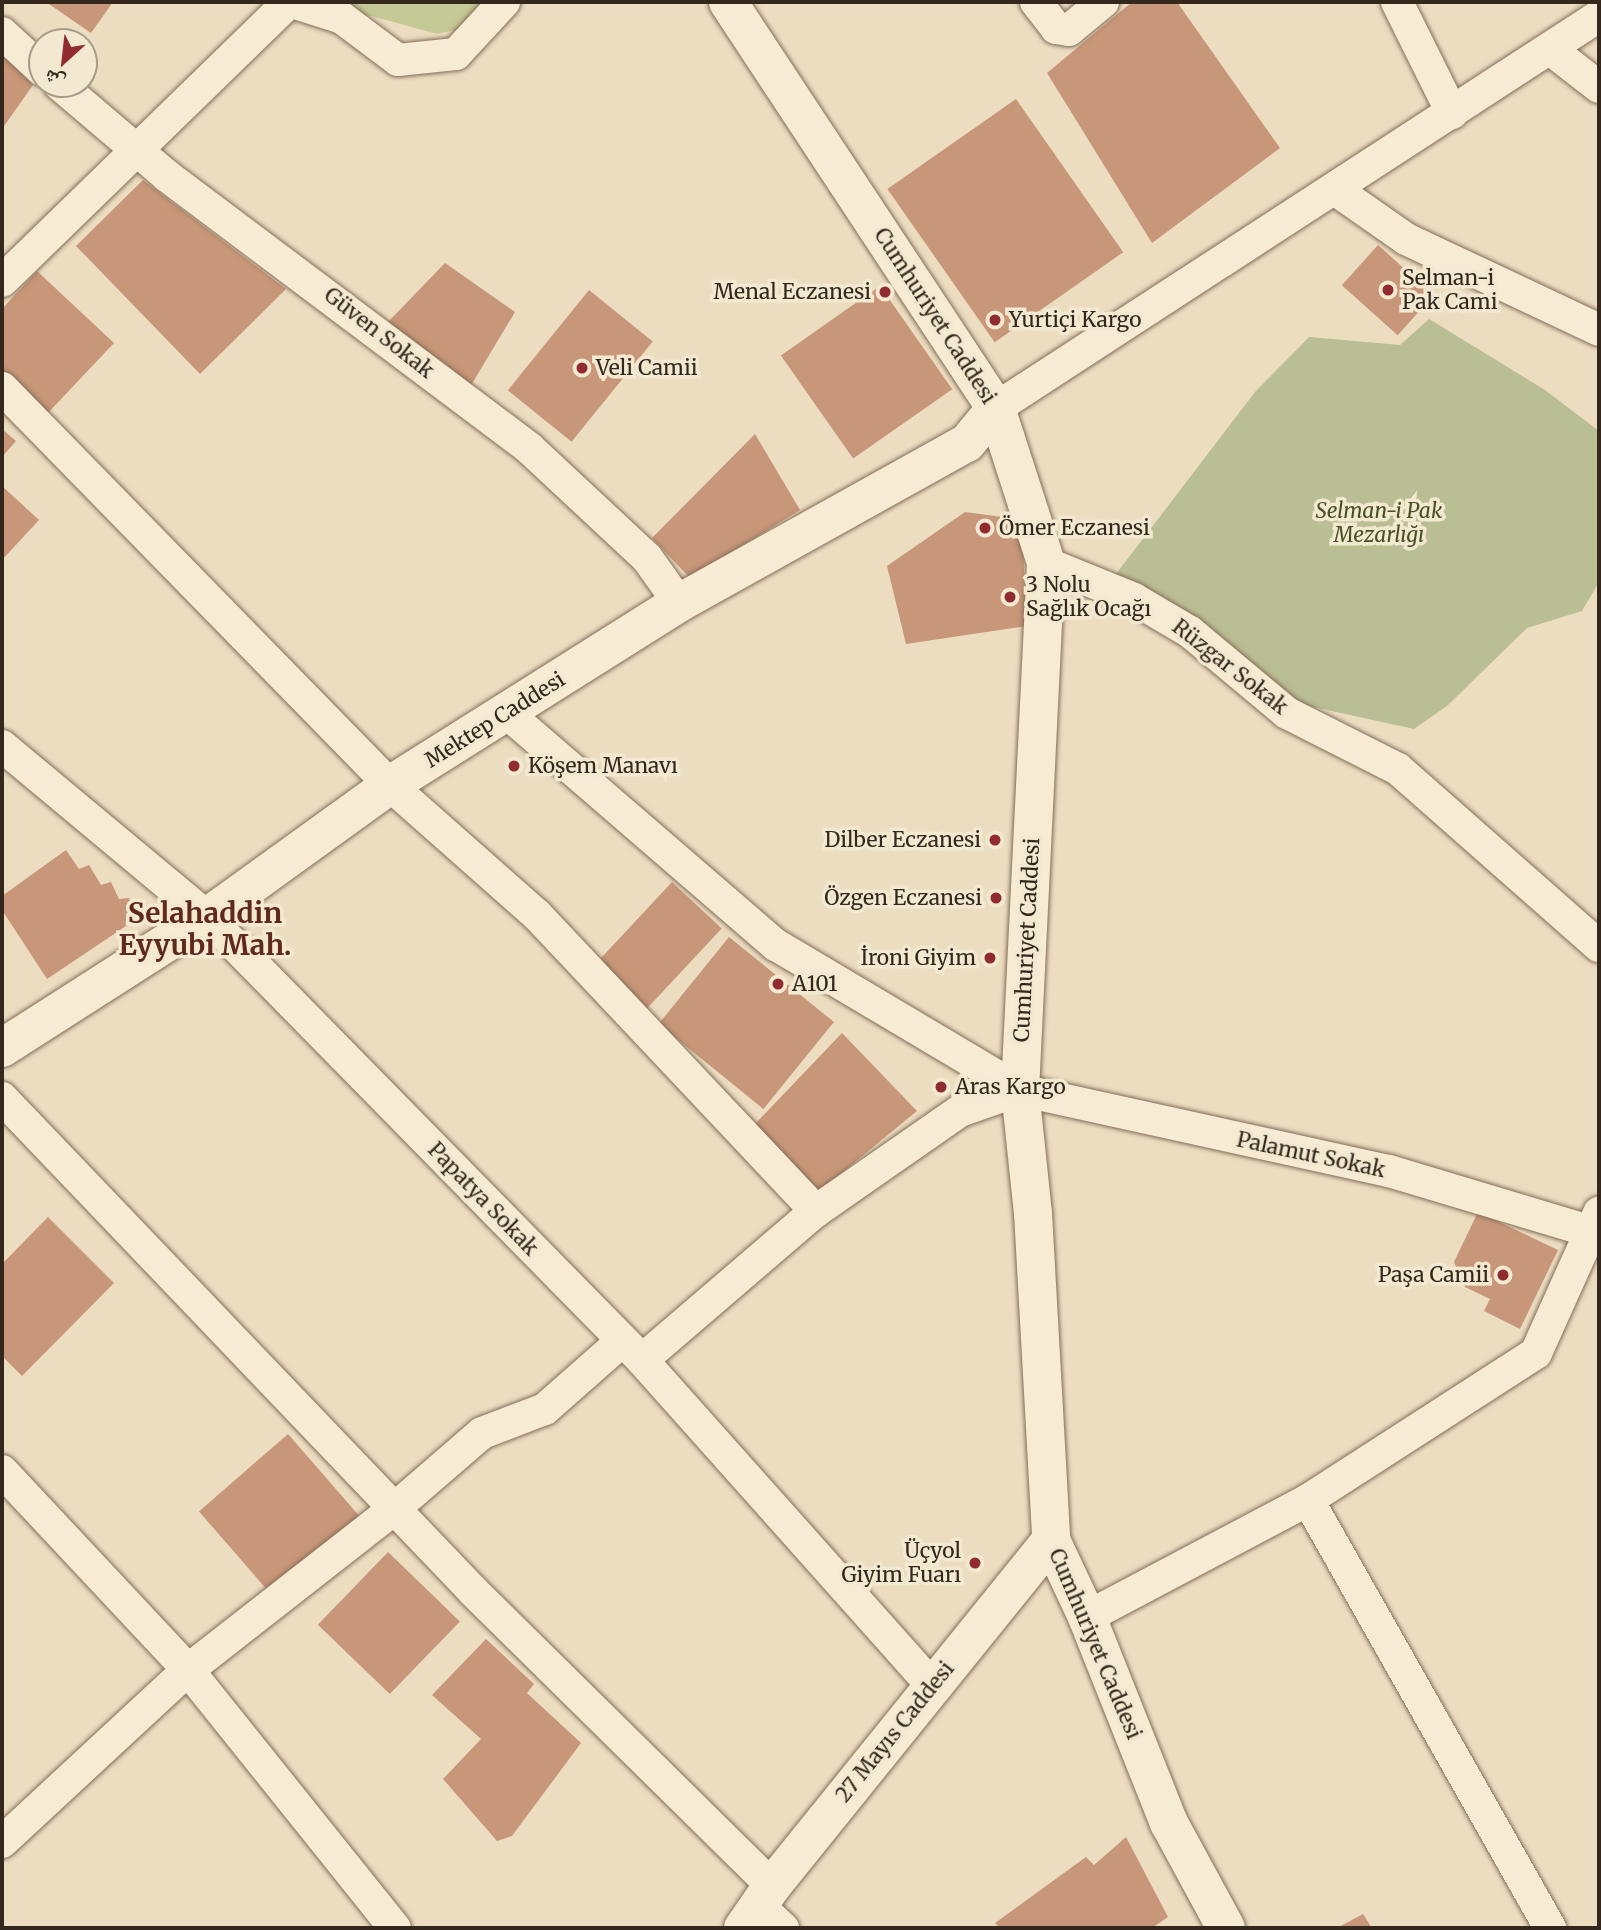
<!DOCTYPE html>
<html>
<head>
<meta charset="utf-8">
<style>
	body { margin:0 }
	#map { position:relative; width:1601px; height:1930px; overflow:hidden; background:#ecddc1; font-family:Merriweather,"Noto Naskh Arabic",serif }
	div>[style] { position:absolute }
	.green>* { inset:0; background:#c5c995 }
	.cemetery>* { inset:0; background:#babe94 }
	.building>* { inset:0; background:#c89678; transform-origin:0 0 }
	.roads { filter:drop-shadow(0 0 2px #846e59) drop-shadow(0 0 2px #846e59) }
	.minor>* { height:32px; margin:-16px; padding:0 16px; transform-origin:16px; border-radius:16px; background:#f7ebd3 }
	.tertiary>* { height:38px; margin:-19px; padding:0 19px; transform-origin:19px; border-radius:19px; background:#f7ebd3 }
	.secondary>* { height:38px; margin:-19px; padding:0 19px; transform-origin:19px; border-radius:19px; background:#f7ebd3 }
	.dots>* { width:19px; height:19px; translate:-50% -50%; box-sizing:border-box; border:4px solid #f3e8d0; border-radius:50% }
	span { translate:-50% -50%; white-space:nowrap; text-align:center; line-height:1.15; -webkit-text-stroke:7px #f3e8d0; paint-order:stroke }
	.poi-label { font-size:21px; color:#34271d }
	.left { translate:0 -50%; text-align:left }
	.right { translate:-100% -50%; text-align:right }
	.street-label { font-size:21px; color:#34271d }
	.park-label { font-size:21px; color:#465024; font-style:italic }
	.district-label { font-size:28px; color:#5f291e; font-weight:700 }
	.frame { position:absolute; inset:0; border:4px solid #34271d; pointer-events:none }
	.north { position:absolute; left:28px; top:28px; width:70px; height:70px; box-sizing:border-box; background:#f3e8d0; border:2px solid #a79b88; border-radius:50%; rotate:207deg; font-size:19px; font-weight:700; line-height:28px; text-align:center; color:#34271d }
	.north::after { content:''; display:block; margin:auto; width:24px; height:32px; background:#902c30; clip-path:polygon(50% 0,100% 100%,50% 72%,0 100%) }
</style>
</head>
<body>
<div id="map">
	<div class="green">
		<i style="clip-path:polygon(320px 2px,489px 2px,469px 27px,437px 34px)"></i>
	</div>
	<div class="cemetery">
		<i style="clip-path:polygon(1429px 319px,1545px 390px,1599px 431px,1599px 582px,1582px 611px,1527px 628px,1447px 706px,1414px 729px,1304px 705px,1202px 623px,1116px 574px,1255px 392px,1309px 337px,1400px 345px)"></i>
	</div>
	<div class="building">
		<i style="clip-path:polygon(46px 2px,113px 2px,91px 33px)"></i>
		<i style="clip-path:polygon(1132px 2px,1177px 2px,1280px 148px,1152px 243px,1047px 73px)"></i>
		<i style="clip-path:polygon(2px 54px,33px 85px,2px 129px)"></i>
		<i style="left:1016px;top:99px;width:187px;height:157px;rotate:55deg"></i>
		<i style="clip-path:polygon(143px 180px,286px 289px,200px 374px,76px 246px)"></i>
		<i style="left:1378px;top:245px;width:75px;height:54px;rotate:42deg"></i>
		<i style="clip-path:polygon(445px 263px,515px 312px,470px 387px,388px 322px)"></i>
		<i style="clip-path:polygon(37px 271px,114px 343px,46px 415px,2px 374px,2px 309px)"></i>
		<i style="left:880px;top:286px;width:126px;height:121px;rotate:55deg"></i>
		<i style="left:589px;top:290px;width:82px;height:129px;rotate:39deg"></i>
		<i style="clip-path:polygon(2px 429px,16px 441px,2px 457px)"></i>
		<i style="clip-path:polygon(755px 434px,800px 510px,690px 578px,652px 538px)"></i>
		<i style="clip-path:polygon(2px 486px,39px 520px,2px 560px)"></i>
		<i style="clip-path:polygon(965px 512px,1010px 518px,1022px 531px,1027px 626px,906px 644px,887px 566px)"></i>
		<i style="clip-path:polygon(66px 850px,79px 869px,89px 865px,101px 885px,111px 882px,119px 899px,129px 898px,138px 918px,47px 979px,2px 910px,2px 896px)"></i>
		<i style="left:672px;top:882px;width:68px;height:110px;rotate:43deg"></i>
		<i style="left:729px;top:937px;width:135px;height:112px;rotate:39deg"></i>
		<i style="clip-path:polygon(842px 1033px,917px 1111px,816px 1194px,755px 1124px)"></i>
		<i style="clip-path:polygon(1478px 1212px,1558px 1250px,1520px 1329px,1484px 1311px,1490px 1299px,1465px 1287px,1454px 1262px)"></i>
		<i style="clip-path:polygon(48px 1217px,114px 1283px,22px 1376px,2px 1356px,2px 1264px)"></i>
		<i style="left:288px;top:1434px;width:111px;height:118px;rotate:49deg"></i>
		<i style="left:388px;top:1552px;width:100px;height:101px;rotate:44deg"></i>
		<i style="clip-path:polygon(486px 1639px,534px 1684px,527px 1693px,581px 1743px,512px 1836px,497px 1841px,443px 1779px,481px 1739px,432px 1695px)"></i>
		<i style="clip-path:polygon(1126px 1837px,1168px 1917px,1152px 1928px,1000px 1928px,995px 1923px,1086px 1857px,1094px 1865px)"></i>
		<i style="clip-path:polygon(1363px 1914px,1372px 1928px,1337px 1928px)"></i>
	</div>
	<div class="roads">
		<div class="minor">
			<i style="left:292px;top:2px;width:52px;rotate:17.7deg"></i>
			<i style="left:342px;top:18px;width:70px;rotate:36.9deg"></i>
			<i style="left:398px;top:60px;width:58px;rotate:-5.9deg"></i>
			<i style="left:456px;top:54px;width:71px;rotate:-47.3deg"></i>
			<i style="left:1036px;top:2px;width:33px;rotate:52deg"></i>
			<i style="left:1056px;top:28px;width:13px;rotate:9deg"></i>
			<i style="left:1069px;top:30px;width:44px;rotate:-39.5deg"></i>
			<i style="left:1397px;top:2px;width:124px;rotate:63.6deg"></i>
			<i style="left:2px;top:33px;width:54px;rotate:42.8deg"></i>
			<i style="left:1550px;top:49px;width:62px;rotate:37.8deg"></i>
			<i style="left:59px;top:84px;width:142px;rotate:40.4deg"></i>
			<i style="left:167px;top:176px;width:453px;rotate:36.9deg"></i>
			<i style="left:529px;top:448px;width:161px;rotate:43deg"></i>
			<i style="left:647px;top:558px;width:55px;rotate:54.6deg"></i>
			<i style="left:1336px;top:190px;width:85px;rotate:35deg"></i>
			<i style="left:1406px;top:239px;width:213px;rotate:25.2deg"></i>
			<i style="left:2px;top:281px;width:400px;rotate:-44.2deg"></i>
			<i style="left:2px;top:388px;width:555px;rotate:45.66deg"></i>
			<i style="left:390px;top:785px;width:196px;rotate:41.5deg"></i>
			<i style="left:537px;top:915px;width:407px;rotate:46.7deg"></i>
			<i style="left:996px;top:408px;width:719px;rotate:-33.03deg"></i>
			<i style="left:1046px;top:563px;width:95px;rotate:22.2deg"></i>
			<i style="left:1134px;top:599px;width:65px;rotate:30.5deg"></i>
			<i style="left:1190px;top:632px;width:126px;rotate:39.9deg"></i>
			<i style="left:1287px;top:713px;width:124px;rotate:26.8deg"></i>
			<i style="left:1398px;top:769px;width:268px;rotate:41.4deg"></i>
			<i style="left:508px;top:714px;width:354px;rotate:40.8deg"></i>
			<i style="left:776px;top:945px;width:284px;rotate:30.7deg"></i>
			<i style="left:1020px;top:1090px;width:378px;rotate:12.4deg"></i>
			<i style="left:1389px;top:1171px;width:219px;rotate:16.7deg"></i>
			<i style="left:2px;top:746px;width:267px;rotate:39.8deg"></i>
			<i style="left:207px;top:917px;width:621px;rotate:45.52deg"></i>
			<i style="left:642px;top:1360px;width:436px;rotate:48.3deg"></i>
			<i style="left:2px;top:1098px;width:683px;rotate:46.3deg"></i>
			<i style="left:474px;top:1592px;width:419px;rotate:44.6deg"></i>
			<i style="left:642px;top:1360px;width:229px;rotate:-40.6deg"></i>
			<i style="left:816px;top:1211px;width:175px;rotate:-34.8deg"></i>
			<i style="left:960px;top:1111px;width:64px;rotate:-19.3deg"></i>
			<i style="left:2px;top:1471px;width:272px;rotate:46.9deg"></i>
			<i style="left:188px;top:1670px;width:331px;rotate:51.3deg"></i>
			<i style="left:1308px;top:1500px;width:492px;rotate:60.5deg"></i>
			<i style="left:1087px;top:1617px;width:250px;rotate:-27.9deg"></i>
			<i style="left:1308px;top:1500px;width:271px;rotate:-32.8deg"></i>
			<i style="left:1536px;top:1353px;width:154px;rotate:-65.8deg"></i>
			<i style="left:2px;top:1842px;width:253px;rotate:-42.8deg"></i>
			<i style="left:188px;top:1670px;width:261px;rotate:-38deg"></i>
			<i style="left:394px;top:1509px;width:116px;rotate:-40.8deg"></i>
			<i style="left:482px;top:1433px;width:67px;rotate:-20.9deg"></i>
			<i style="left:545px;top:1409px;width:103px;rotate:-41.4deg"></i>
			<i style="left:759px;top:1906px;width:33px;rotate:43deg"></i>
		</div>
		<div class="tertiary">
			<i style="left:2px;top:1048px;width:243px;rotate:-32.6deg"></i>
			<i style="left:207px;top:917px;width:226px;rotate:-35.8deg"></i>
			<i style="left:390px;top:785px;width:342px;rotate:-32.2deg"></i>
			<i style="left:679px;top:603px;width:329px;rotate:-29.1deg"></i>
			<i style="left:967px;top:443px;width:45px;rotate:-50.4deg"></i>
			<i style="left:743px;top:1928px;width:51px;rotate:-55.4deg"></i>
			<i style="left:772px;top:1886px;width:444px;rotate:-51.1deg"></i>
		</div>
		<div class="secondary">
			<i style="left:728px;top:2px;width:486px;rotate:56.6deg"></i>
			<i style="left:996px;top:408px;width:163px;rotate:72.1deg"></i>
			<i style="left:1046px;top:563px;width:528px;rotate:92.82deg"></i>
			<i style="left:1020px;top:1090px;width:124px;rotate:84deg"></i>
			<i style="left:1033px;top:1213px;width:327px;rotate:86.8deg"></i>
			<i style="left:1051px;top:1540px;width:85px;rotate:64.9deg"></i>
			<i style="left:1087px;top:1617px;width:222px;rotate:68.3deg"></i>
			<i style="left:1169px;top:1823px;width:119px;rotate:61.5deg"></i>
		</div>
	</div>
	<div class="dots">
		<i style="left:1388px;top:290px;background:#902c30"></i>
		<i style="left:885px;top:292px;background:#902c30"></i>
		<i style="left:995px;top:320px;background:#902c30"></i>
		<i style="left:582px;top:368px;background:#902c30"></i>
		<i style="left:985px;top:528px;background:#902c30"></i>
		<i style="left:1010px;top:597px;background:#902c30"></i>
		<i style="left:514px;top:766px;background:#902c30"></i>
		<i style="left:995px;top:840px;background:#902c30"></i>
		<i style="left:996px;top:898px;background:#902c30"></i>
		<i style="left:990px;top:958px;background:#902c30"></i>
		<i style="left:778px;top:984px;background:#902c30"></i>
		<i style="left:941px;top:1087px;background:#902c30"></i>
		<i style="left:1503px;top:1275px;background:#902c30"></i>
		<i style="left:975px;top:1563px;background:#902c30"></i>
	</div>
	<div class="poi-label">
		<span class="left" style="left:1402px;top:290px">Selman-i<br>Pak Cami</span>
		<span class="right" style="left:871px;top:292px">Menal Eczanesi</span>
		<span class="left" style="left:1009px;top:320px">Yurtiçi Kargo</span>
		<span class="left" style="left:596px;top:368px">Veli Camii</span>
		<span class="left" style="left:999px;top:528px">Ömer Eczanesi</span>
		<span class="left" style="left:1026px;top:597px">3 Nolu<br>Sağlık Ocağı</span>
		<span class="left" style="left:528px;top:766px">Köşem Manavı</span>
		<span class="right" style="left:981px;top:840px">Dilber Eczanesi</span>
		<span class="right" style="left:982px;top:898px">Özgen Eczanesi</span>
		<span class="right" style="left:976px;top:958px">İroni Giyim</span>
		<span class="left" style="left:792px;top:984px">A101</span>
		<span class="left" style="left:955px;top:1087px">Aras Kargo</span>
		<span class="right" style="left:1489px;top:1275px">Paşa Camii</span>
		<span class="right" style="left:961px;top:1563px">Üçyol<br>Giyim Fuarı</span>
	</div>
	<div class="street-label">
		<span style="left:935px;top:316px;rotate:57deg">Cumhuriyet Caddesi</span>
		<span style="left:379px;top:333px;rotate:38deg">Güven Sokak</span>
		<span style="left:1230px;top:667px;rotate:38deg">Rüzgar Sokak</span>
		<span style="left:495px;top:720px;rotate:-32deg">Mektep Caddesi</span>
		<span style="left:1027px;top:940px;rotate:-87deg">Cumhuriyet Caddesi</span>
		<span style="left:1311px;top:1155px;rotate:12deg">Palamut Sokak</span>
		<span style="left:483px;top:1199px;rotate:46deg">Papatya Sokak</span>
		<span style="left:1095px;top:1644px;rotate:67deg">Cumhuriyet Caddesi</span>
		<span style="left:895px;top:1732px;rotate:-51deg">27 Mayıs Caddesi</span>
	</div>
	<div class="park-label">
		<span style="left:1379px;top:523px">Selman-i Pak<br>Mezarlığı</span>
	</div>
	<div class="district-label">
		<span style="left:205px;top:929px">Selahaddin<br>Eyyubi Mah.</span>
	</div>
	<div class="frame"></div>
	<div class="north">ش</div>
</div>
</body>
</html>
